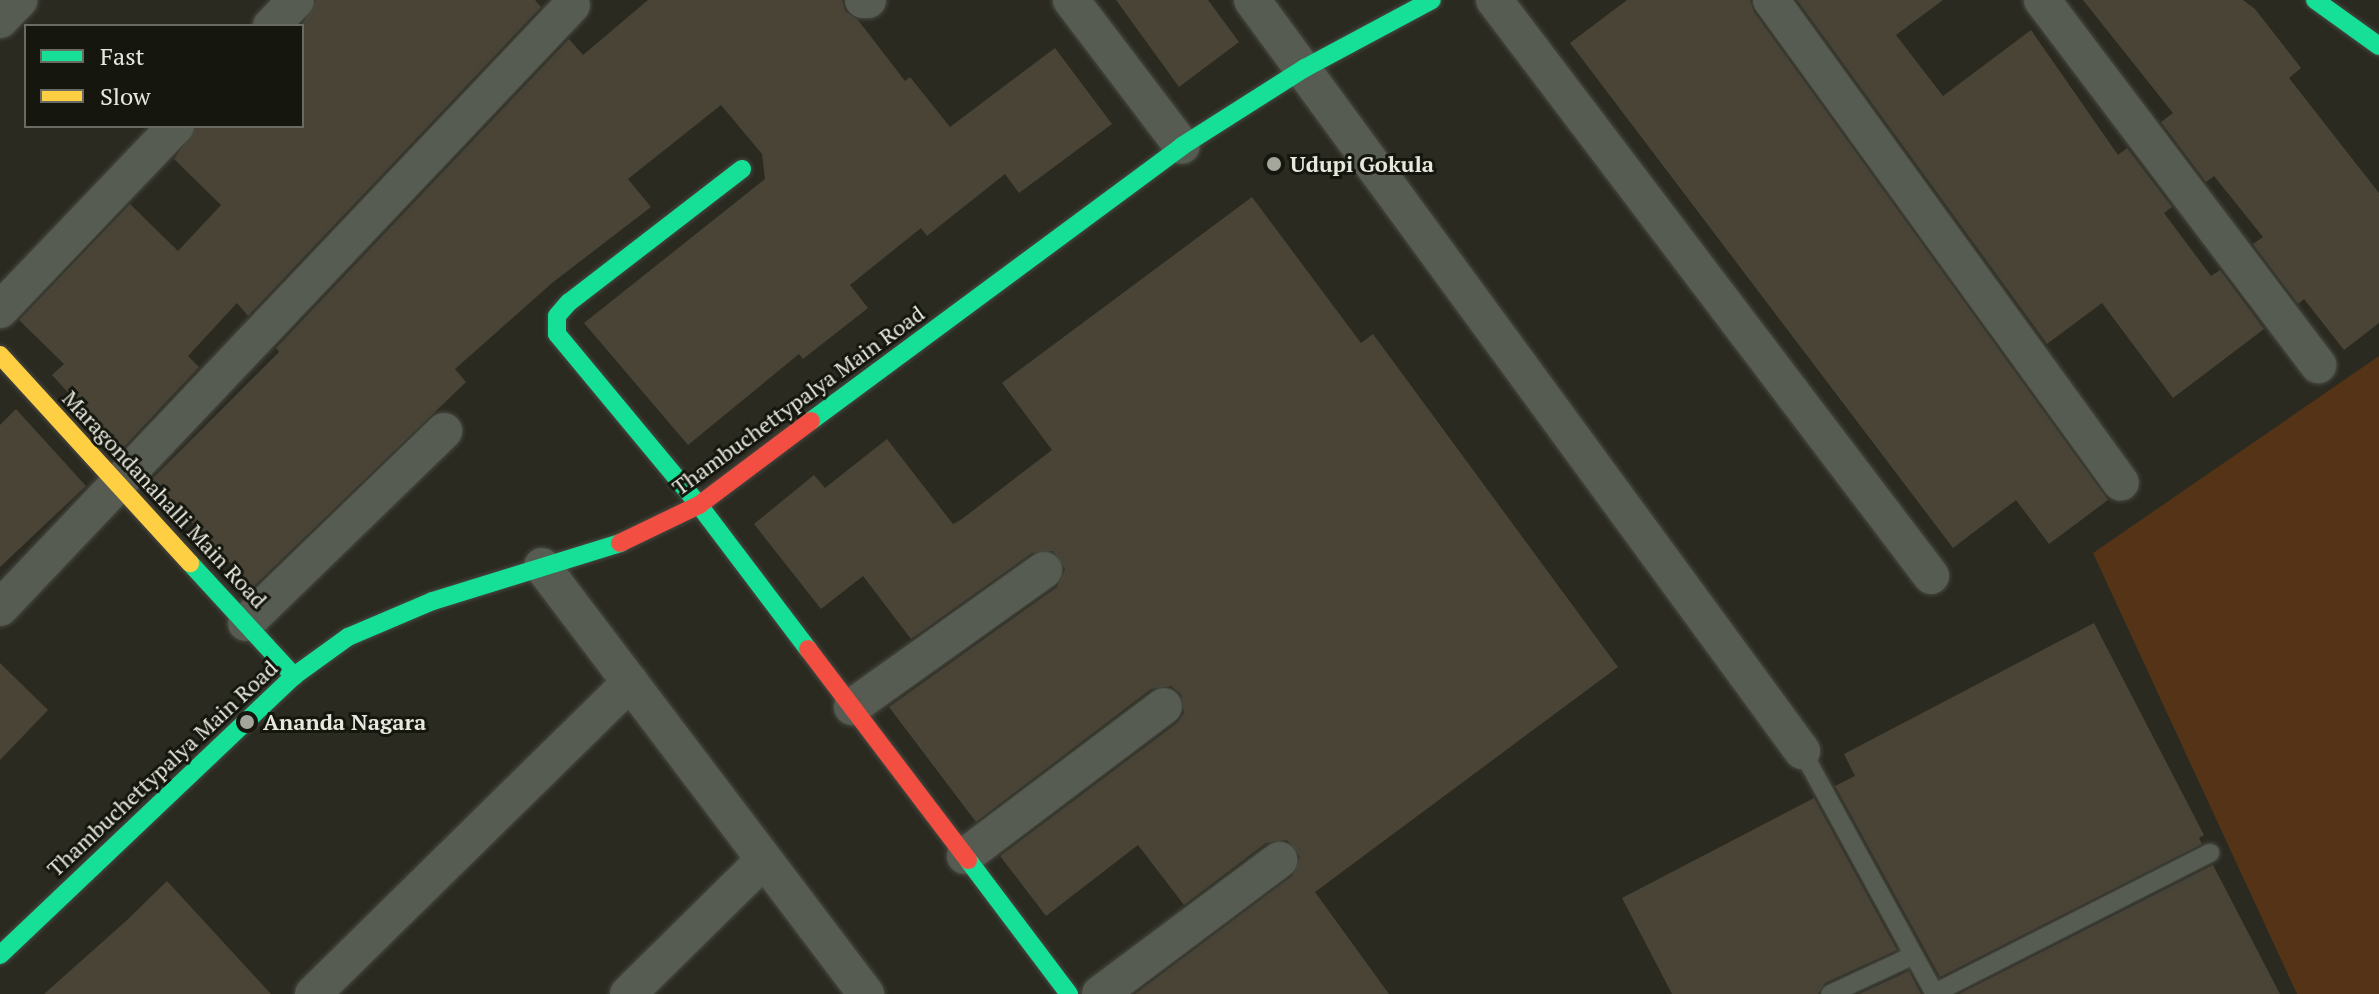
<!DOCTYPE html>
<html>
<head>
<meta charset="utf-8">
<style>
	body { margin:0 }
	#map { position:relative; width:2379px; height:994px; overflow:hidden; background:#2a2a21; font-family:"PT Serif",serif }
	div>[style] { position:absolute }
	.green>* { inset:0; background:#543317 }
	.building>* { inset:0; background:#494436 }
	.roads { filter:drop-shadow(0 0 2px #474840) drop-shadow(0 0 2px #474840) }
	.lane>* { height:18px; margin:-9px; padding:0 9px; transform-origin:9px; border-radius:9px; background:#565c51 }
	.street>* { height:36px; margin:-18px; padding:0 18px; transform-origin:18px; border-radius:18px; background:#565c51 }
	.fast>* { height:18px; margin:-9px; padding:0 9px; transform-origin:9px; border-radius:9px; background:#16e098 }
	.slow>* { height:18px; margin:-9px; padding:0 9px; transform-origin:9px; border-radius:9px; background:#ffcf43 }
	.jam>* { height:18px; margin:-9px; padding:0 9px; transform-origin:9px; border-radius:9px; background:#f24e42 }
	.dots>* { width:22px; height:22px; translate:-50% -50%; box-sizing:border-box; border:4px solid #15160e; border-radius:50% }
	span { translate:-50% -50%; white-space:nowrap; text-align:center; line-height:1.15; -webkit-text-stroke:6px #15160e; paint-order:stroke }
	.poi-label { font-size:22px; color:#e7e8dd; font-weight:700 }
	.left { translate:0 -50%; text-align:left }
	.street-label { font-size:22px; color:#e7e8dd }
	.legend { position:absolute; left:24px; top:24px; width:280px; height:104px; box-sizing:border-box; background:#15160e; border:2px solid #696a61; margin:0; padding:10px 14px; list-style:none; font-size:24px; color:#e7e8dd }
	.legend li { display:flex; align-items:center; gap:16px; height:40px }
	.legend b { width:40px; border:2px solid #696a61 }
</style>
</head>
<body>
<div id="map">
	<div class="green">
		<i style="clip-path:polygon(2379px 356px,2379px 994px,2297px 994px,2093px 553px)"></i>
	</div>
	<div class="building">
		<i style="clip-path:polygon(316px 0,535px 0,541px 7px,248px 316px,237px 303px,188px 356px,199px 367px,121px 450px,52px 375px,64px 364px,19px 320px,130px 204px,178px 251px,221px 205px,174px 159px,196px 126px,302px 126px,302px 24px)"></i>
		<i style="clip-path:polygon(648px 0,842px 0,845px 11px,858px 20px,905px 81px,910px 77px,950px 127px,1055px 48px,1112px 124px,1019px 193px,1005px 174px,927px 236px,921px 228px,850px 285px,868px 308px,803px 359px,799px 354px,688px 445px,584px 323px,765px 179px,762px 154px,721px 105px,628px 179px,651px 207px,552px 283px,455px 369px,466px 382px,253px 587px,151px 480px,279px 352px,276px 348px,569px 39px,583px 55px)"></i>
		<i style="clip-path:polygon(1116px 0,1208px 0,1239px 42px,1179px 87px)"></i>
		<i style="clip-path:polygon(1627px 0,1750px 0,1754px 12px,2108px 500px,2049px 544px,2016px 500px,1953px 548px,1570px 43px)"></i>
		<i style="clip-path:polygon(1797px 0,1943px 0,1896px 35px,1943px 96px,2031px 30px,2118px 155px,2127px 148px,2172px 207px,2164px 213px,2211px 276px,2220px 270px,2264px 329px,2173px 398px,2102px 303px,2047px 344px)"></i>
		<i style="clip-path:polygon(2083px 0,2243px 0,2255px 9px,2301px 68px,2289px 78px,2379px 193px,2379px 323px,2344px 350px,2304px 299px,2298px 304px,2253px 244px,2263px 237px,2214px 176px,2206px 182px,2161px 122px,2173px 113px)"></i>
		<i style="clip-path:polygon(1252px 197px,1361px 343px,1373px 334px,1618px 667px,1315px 892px,1389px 994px,1135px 994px,1292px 876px,1300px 857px,1287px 840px,1266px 843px,1184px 905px,1138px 845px,1046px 916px,1000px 856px,1177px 723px,1184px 713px,1181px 694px,1171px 686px,1151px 689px,976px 822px,889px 707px,1057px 587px,1065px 569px,1053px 551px,1032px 553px,911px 639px,863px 576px,821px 609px,754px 524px,814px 475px,825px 488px,887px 439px,953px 524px,962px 519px,1052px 450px,1002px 383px)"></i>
		<i style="clip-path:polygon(16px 409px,86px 486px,0 567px,0 425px)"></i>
		<i style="clip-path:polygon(2094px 623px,2204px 835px,2199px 838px,2202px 844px,1940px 977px,1835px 786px,1855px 776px,1844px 754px)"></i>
		<i style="clip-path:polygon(0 663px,48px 710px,0 760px)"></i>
		<i style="clip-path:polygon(1814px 798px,1897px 950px,1825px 983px,1818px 994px,1672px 994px,1622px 898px)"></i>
		<i style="clip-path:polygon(2213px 865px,2280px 994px,1959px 994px)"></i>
		<i style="clip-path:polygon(167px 881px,271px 994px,44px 994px,126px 921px)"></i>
		<i style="clip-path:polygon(1909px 971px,1921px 994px,1859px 994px)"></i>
	</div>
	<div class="roads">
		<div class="lane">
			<i style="left:1802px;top:751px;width:277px;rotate:61.3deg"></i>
			<i style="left:1935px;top:993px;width:309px;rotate:-27deg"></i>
			<i style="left:1830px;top:994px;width:90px;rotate:-24.9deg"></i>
		</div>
		<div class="street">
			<i style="left:863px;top:0;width:5px"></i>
			<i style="left:1071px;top:0;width:183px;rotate:52.8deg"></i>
			<i style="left:1252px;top:0;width:931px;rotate:53.78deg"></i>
			<i style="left:1494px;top:0;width:723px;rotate:52.81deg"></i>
			<i style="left:1771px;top:0;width:596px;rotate:54.07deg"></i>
			<i style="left:2042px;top:0;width:458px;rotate:52.9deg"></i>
			<i style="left:0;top:20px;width:28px;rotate:-46deg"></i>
			<i style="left:271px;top:26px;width:36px;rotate:-46deg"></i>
			<i style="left:0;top:310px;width:255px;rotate:-46.3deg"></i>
			<i style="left:542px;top:566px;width:537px;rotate:52.87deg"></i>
			<i style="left:0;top:608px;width:831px;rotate:-46.51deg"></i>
			<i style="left:246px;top:623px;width:276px;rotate:-44.1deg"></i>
			<i style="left:852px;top:707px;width:236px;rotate:-35.5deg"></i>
			<i style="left:965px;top:856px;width:249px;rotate:-37deg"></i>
			<i style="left:313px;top:994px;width:445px;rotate:-44.5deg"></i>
			<i style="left:628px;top:994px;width:191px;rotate:-44.6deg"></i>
			<i style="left:1100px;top:994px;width:224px;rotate:-36.8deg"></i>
		</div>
		<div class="fast">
			<i style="left:2315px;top:0;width:79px;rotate:35.7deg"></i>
			<i style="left:742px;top:169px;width:218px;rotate:142.4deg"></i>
			<i style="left:569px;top:302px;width:18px;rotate:131deg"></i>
			<i style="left:557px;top:316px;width:18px;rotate:90deg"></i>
			<i style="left:557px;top:334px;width:222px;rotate:50.3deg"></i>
			<i style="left:699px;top:505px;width:181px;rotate:52.9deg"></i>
			<i style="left:811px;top:421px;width:462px;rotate:-36.5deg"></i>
			<i style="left:1182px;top:146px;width:146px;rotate:-32.4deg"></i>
			<i style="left:1305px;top:68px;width:144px;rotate:-28.2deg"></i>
			<i style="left:190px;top:563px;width:154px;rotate:47.4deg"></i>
			<i style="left:968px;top:860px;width:168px;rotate:53deg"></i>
			<i style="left:0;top:955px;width:405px;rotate:-43.5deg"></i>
			<i style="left:294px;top:676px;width:67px;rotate:-35.8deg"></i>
			<i style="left:348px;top:637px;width:92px;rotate:-23deg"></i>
			<i style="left:433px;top:601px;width:196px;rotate:-17.2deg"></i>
		</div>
		<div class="slow">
			<i style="left:0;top:355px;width:282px;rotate:47.6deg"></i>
		</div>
		<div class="jam">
			<i style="left:620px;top:543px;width:88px;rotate:-25.7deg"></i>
			<i style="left:699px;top:505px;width:140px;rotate:-36.9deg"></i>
			<i style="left:808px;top:649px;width:265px;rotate:52.8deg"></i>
		</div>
	</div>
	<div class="dots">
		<i style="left:1274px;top:164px;background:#a5a69b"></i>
		<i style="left:247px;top:722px;background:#a5a69b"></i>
	</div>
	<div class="poi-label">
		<span class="left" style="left:1290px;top:164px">Udupi Gokula</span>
		<span class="left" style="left:263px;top:722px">Ananda Nagara</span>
	</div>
	<div class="street-label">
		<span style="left:798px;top:400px;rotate:-36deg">Thambuchettypalya Main Road</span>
		<span style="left:165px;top:499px;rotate:47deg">Maragondanahalli Main Road</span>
		<span style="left:162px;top:768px;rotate:-43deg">Thambuchettypalya Main Road</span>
	</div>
	<ul class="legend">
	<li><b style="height:10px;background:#16e098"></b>Fast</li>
	<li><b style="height:10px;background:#ffcf43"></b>Slow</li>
	</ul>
</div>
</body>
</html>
